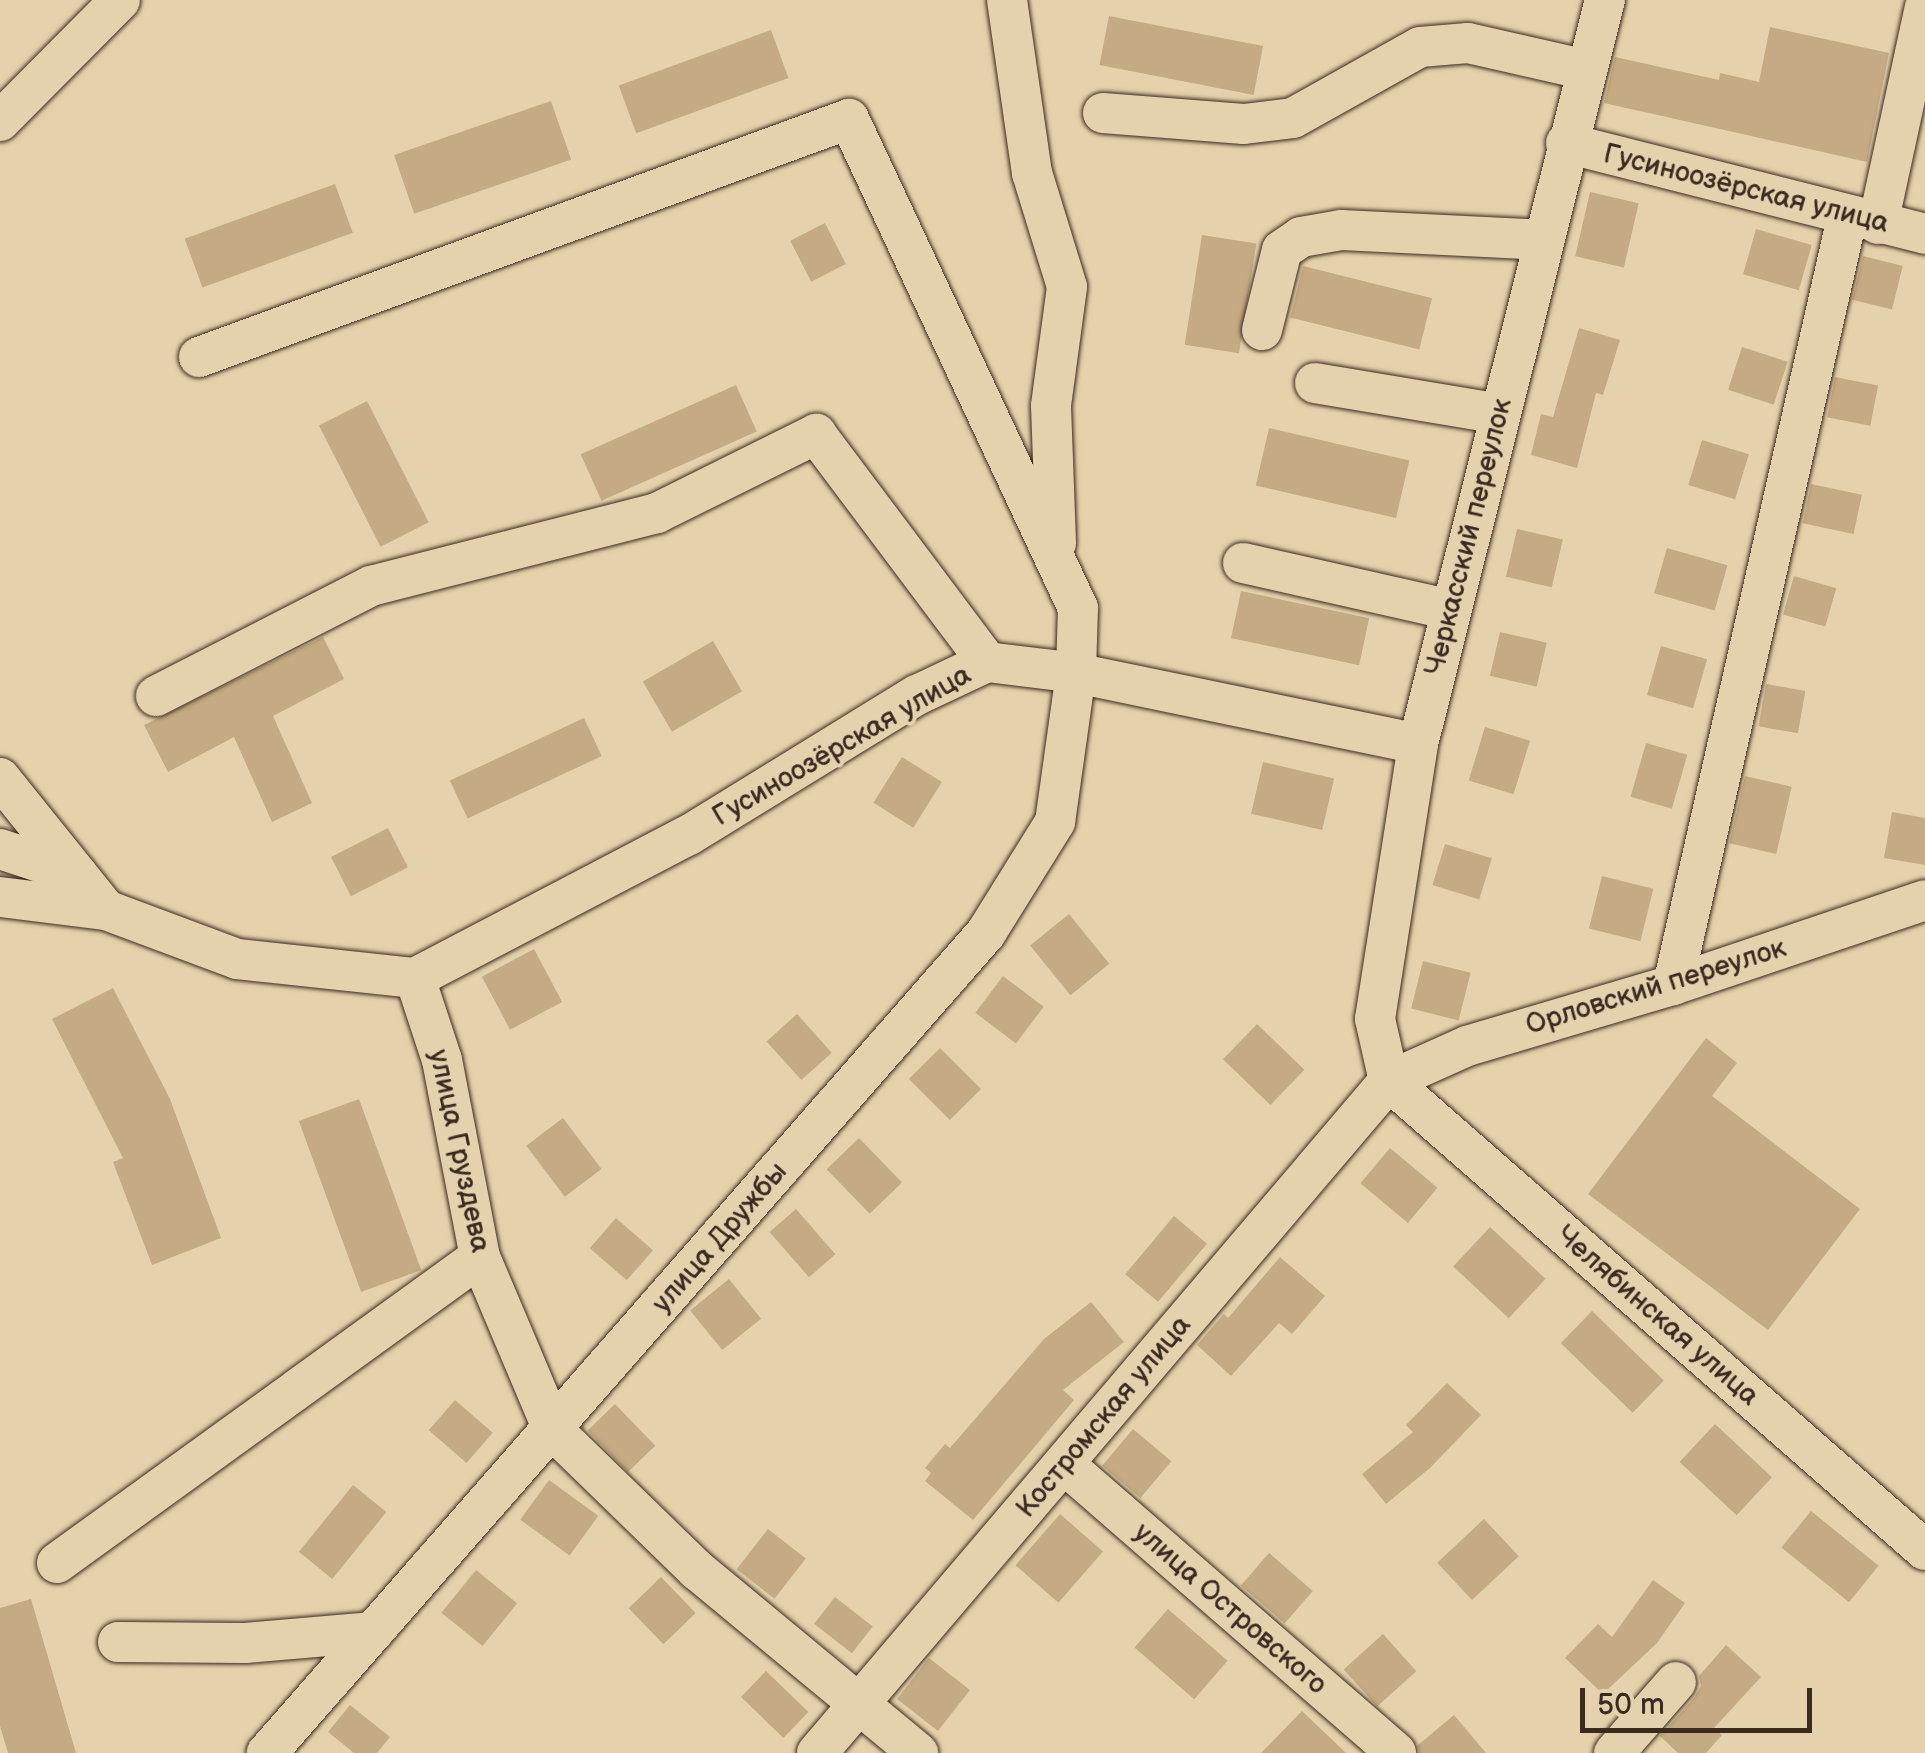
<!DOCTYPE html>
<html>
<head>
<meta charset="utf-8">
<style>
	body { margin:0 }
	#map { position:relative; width:1925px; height:1753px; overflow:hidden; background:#e5d2ac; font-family:"Balsamiq Sans",sans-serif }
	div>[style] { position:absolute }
	.building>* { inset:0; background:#c4ab83; transform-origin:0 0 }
	.roads { filter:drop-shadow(0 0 2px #3b2a1e) drop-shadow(0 0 2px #3b2a1e) }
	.minor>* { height:40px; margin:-20px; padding:0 20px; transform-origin:20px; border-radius:20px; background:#e4d2af }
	span { translate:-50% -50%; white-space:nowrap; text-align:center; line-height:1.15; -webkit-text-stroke:8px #e4d2af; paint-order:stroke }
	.street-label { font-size:28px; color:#3b2a1e }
	.scale { position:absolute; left:1580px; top:1688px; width:232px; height:45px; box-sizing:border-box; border:5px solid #3b2a1e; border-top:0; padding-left:12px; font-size:30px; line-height:35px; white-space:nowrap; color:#3b2a1e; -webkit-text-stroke:8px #e4d2af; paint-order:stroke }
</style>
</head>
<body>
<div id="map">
	<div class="building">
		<i style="left:1109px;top:16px;width:157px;height:50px;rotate:11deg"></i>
		<i style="clip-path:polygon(1770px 27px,1889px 53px,1867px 162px,1604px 103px,1615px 57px,1719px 80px,1720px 73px,1759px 82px)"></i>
		<i style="left:771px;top:30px;width:51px;height:162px;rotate:70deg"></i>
		<i style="left:551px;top:101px;width:62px;height:166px;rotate:71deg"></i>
		<i style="left:335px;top:184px;width:52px;height:160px;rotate:70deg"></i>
		<i style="left:1590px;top:192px;width:50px;height:66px;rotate:13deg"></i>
		<i style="left:825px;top:223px;width:46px;height:39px;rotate:63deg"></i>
		<i style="left:1756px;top:229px;width:58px;height:47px;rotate:16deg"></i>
		<i style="left:1202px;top:235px;width:55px;height:111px;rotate:9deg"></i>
		<i style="left:1863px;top:256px;width:41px;height:45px;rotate:14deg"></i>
		<i style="left:1303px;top:266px;width:133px;height:53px;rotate:14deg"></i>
		<i style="clip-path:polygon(1579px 328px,1620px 340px,1603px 395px,1596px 393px,1577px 468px,1531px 455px,1541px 414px,1553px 417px)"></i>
		<i style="left:1742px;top:347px;width:48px;height:45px;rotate:18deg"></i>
		<i style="left:1835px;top:377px;width:44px;height:41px;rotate:11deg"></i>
		<i style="left:736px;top:385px;width:51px;height:170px;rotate:66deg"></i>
		<i style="left:367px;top:401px;width:136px;height:54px;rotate:63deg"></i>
		<i style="left:1269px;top:428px;width:144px;height:59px;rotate:13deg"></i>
		<i style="left:1702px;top:440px;width:49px;height:47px;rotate:17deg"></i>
		<i style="left:1811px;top:484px;width:52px;height:40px;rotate:12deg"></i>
		<i style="left:1517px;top:529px;width:47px;height:49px;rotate:13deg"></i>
		<i style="left:1667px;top:548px;width:63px;height:47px;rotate:16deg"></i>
		<i style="left:1794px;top:576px;width:44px;height:40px;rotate:16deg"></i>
		<i style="left:1241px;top:591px;width:131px;height:48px;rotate:12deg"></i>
		<i style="left:1500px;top:632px;width:48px;height:45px;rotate:13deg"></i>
		<i style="clip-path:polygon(323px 637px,344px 679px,273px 716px,312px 803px,272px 822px,234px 737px,168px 772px,144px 725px)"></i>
		<i style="left:713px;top:641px;width:58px;height:81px;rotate:60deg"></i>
		<i style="left:1661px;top:646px;width:48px;height:51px;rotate:16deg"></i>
		<i style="left:1766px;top:684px;width:40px;height:43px;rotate:10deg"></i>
		<i style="left:584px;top:718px;width:42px;height:148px;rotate:65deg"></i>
		<i style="left:1485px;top:727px;width:47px;height:56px;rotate:17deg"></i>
		<i style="left:1646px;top:743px;width:43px;height:56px;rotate:16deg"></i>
		<i style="left:902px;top:757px;width:47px;height:54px;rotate:32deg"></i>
		<i style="left:1263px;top:762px;width:73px;height:53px;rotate:13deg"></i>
		<i style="left:1745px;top:776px;width:48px;height:69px;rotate:13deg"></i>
		<i style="clip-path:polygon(1892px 812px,1925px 818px,1925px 865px,1884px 858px)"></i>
		<i style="left:388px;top:828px;width:44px;height:64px;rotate:63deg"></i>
		<i style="left:1445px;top:844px;width:49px;height:43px;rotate:17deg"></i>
		<i style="left:1602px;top:876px;width:53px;height:54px;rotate:14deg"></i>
		<i style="left:1069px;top:914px;width:64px;height:50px;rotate:51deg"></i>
		<i style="left:534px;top:949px;width:60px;height:59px;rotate:62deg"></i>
		<i style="left:1423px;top:961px;width:49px;height:49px;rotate:14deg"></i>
		<i style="left:1003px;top:976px;width:51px;height:46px;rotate:37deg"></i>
		<i style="clip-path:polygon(113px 988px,170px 1099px,221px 1238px,152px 1265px,113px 1162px,123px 1158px,52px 1019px)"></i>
		<i style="left:797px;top:1014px;width:52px;height:41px;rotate:48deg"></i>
		<i style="left:1257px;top:1024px;width:66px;height:49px;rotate:44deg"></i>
		<i style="clip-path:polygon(1706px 1038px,1737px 1063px,1712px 1096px,1860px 1209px,1768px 1330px,1588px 1194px)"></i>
		<i style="left:940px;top:1048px;width:58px;height:44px;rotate:45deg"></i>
		<i style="left:359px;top:1099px;width:182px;height:64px;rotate:70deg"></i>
		<i style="left:563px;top:1118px;width:64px;height:46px;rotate:53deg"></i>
		<i style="left:859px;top:1138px;width:62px;height:45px;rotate:46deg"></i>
		<i style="left:1390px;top:1148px;width:62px;height:46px;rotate:40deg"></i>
		<i style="left:796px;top:1209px;width:60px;height:35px;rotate:49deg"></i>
		<i style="left:1174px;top:1216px;width:43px;height:76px;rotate:40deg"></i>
		<i style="left:616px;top:1218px;width:49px;height:40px;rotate:41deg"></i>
		<i style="left:1490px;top:1227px;width:76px;height:54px;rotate:43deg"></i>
		<i style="clip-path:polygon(1280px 1257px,1325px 1296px,1292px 1334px,1279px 1323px,1231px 1376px,1197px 1345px,1224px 1314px,1228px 1318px)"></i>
		<i style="left:729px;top:1279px;width:51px;height:50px;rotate:51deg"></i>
		<i style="clip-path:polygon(1091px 1302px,1124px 1342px,1063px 1390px,1074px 1400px,973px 1520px,925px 1481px,931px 1473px,925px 1468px,945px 1444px,950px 1448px,1044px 1339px)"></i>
		<i style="left:1592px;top:1311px;width:100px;height:45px;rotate:44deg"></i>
		<i style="clip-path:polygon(1447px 1383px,1481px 1415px,1430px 1468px,1386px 1504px,1362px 1474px,1413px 1432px,1406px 1425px)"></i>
		<i style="left:455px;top:1400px;width:50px;height:40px;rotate:41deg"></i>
		<i style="left:615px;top:1404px;width:58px;height:38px;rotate:46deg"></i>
		<i style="left:1715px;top:1424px;width:78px;height:52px;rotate:43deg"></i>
		<i style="left:1133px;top:1429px;width:50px;height:48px;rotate:40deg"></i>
		<i style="left:549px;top:1480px;width:61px;height:49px;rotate:36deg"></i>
		<i style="left:353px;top:1485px;width:43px;height:86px;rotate:39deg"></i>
		<i style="left:1811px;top:1511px;width:87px;height:47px;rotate:39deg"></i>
		<i style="left:1060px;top:1514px;width:57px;height:68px;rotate:41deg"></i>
		<i style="left:1484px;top:1519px;width:51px;height:64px;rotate:47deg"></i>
		<i style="left:768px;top:1529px;width:48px;height:51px;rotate:38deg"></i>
		<i style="left:1269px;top:1553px;width:58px;height:43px;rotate:41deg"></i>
		<i style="left:476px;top:1570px;width:53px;height:55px;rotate:39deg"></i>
		<i style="left:661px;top:1577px;width:50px;height:45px;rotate:46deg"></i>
		<i style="clip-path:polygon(1653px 1580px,1685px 1603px,1657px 1643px,1603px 1694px,1565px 1658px,1598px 1624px,1612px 1637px)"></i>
		<i style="left:835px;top:1597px;width:48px;height:34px;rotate:38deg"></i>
		<i style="clip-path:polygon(31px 1599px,76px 1753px,8px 1753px,0 1726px,0 1608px)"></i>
		<i style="left:1168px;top:1609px;width:79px;height:51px;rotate:41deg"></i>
		<i style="left:1383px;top:1634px;width:50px;height:53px;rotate:48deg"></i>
		<i style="clip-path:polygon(1726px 1645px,1761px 1677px,1714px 1728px,1722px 1735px,1706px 1753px,1678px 1753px,1660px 1736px,1694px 1698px,1701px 1686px,1699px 1676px)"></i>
		<i style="left:929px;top:1658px;width:52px;height:52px;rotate:38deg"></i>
		<i style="left:766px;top:1671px;width:59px;height:36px;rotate:44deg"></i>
		<i style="clip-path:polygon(350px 1705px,390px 1737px,377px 1753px,354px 1753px,328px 1732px)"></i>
		<i style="clip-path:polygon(1302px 1711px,1346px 1753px,1261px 1753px)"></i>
		<i style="clip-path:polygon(1454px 1715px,1486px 1753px,1419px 1753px,1418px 1745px)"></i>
	</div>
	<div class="roads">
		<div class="minor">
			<i style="left:1007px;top:0;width:175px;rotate:81.8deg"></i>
			<i style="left:1032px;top:173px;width:119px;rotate:72.9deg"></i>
			<i style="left:1067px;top:287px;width:120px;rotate:97.7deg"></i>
			<i style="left:1051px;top:406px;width:137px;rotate:87.9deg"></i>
			<i style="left:1103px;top:113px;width:141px;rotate:4.5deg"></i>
			<i style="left:1244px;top:124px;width:49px;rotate:-7deg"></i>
			<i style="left:1293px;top:118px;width:145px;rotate:-29.2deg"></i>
			<i style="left:1420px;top:47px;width:48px;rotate:-4.8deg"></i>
			<i style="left:1468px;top:43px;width:122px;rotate:12.8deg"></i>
			<i style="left:0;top:121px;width:170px;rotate:-45.2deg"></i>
			<i style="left:1566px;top:143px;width:370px;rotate:14.2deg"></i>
			<i style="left:1878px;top:224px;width:222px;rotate:-77.8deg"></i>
			<i style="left:1262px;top:330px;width:82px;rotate:-76deg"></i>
			<i style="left:1282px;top:250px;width:23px;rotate:-34deg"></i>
			<i style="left:1301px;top:237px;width:41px;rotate:-9.9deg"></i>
			<i style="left:1341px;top:230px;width:201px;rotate:2.8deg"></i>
			<i style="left:199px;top:357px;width:692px;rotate:-20.11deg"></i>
			<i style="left:849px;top:119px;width:540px;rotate:64.91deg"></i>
			<i style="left:1078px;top:608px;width:65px;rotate:91.8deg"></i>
			<i style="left:1076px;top:673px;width:150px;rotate:98deg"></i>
			<i style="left:1055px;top:822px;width:131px;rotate:121.9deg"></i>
			<i style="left:986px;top:933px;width:1091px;rotate:131.25deg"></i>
			<i style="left:1315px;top:383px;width:188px;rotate:9.5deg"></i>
			<i style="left:1243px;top:563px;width:213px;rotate:12.7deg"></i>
			<i style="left:156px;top:696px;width:242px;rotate:-27.1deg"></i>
			<i style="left:371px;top:586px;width:295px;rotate:-14.3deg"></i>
			<i style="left:657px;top:513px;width:178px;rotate:-26.4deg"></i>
			<i style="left:816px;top:434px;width:285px;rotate:53.1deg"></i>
			<i style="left:0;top:778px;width:169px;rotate:51.2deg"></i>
			<i style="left:0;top:849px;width:82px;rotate:18.4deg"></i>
			<i style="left:0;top:897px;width:107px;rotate:7deg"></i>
			<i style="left:106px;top:910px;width:140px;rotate:20.5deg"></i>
			<i style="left:237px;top:959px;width:179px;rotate:6.1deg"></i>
			<i style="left:415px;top:978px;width:309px;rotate:-27.6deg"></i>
			<i style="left:689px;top:835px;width:268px;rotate:-31.6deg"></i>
			<i style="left:917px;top:695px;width:77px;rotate:-25.2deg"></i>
			<i style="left:987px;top:662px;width:90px;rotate:7deg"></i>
			<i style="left:1076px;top:673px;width:349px;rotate:11.7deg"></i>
			<i style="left:415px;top:978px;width:86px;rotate:71.8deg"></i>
			<i style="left:442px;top:1060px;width:201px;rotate:79.1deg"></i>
			<i style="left:480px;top:1257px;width:188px;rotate:67.1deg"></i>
			<i style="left:553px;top:1430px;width:201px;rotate:44.2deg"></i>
			<i style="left:697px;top:1570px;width:287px;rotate:39.6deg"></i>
			<i style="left:1673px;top:985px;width:786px;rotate:-77.22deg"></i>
			<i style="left:1389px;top:1081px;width:64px;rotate:-102.7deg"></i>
			<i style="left:1375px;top:1019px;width:278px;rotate:-81.1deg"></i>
			<i style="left:1418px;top:744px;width:767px;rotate:-75.89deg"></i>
			<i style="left:1389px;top:1081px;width:712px;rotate:41.19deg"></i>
			<i style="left:1064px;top:1464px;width:440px;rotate:41deg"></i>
			<i style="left:57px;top:1563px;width:522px;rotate:-35.88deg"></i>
			<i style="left:118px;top:1642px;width:127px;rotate:0.5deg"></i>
			<i style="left:245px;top:1643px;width:129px;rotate:-4.9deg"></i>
			<i style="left:817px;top:1753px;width:882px;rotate:-49.6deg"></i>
			<i style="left:1389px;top:1081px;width:85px;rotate:-24.2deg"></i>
			<i style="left:1467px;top:1046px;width:215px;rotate:-16.5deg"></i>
			<i style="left:1673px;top:985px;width:266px;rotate:-18.6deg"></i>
			<i style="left:1614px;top:1753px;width:94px;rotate:-48.9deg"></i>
		</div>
	</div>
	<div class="street-label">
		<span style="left:1746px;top:189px;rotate:14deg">Гусиноозёрская улица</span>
		<span style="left:1469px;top:537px;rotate:-76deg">Черкасский переулок</span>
		<span style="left:842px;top:746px;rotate:-30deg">Гусиноозёрская улица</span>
		<span style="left:1656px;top:987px;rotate:-17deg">Орловский переулок</span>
		<span style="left:459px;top:1151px;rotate:78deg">улица Груздева</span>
		<span style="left:720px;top:1238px;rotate:-49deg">улица Дружбы</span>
		<span style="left:1657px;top:1316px;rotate:41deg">Челябинская улица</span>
		<span style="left:1104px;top:1417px;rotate:-50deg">Костромская улица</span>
		<span style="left:1230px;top:1609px;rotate:41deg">улица Островского</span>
	</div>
	<div class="scale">50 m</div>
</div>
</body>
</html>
